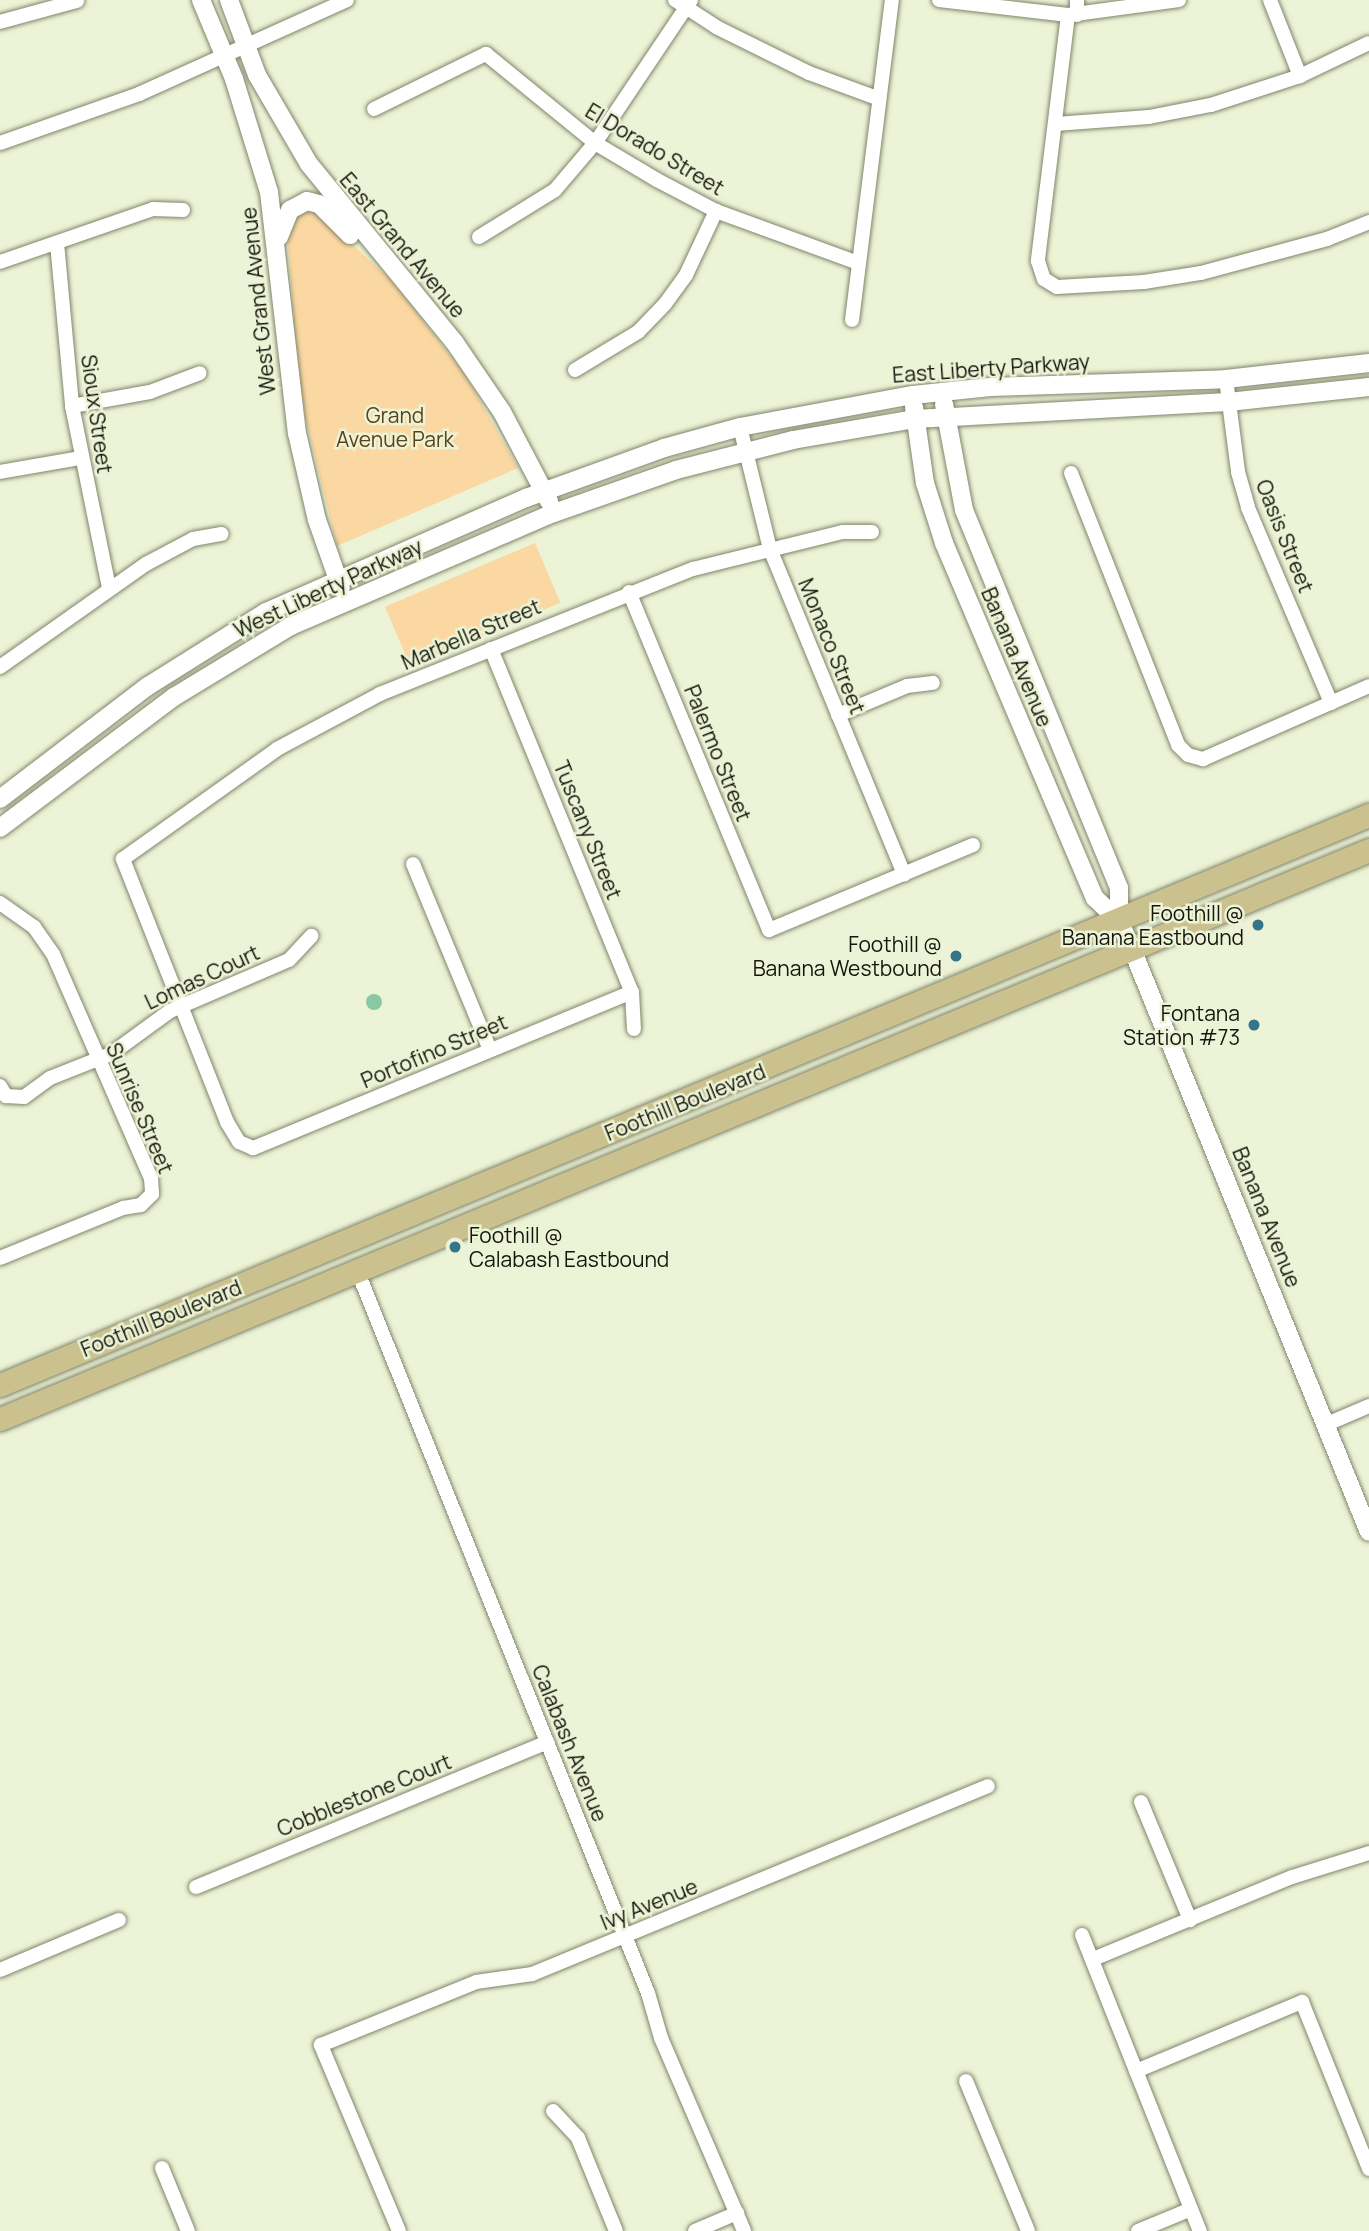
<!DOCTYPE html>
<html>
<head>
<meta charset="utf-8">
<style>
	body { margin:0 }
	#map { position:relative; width:1369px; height:2231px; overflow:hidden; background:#ecf3d6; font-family:Manrope,sans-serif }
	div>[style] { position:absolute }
	.green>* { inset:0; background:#fbd7a1; transform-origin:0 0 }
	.water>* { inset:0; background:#89c8a4 }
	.round { border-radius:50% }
	.roads { filter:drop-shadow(0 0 2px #80856b) drop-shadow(0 0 2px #80856b) }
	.minor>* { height:14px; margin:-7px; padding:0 7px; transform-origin:7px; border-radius:7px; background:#fff }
	.tertiary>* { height:18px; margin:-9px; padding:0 9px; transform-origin:9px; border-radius:9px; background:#fff }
	.primary>* { height:23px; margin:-11.5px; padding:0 11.5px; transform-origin:11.5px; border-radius:11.5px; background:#cbc18f }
	.dots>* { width:19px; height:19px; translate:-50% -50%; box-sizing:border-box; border:4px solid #ecf3d6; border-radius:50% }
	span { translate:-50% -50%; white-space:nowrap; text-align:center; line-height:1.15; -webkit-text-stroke:5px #ecf3d6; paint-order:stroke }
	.street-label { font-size:21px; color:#14160c }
	.park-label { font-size:21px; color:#5c4218 }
	.poi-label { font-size:21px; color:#14160c }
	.right { translate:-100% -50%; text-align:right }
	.left { translate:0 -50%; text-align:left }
</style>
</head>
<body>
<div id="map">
	<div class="green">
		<i style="clip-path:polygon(301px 212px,317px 212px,392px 281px,466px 376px,518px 468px,337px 546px,300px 396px,287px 232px)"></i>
		<i style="left:535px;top:543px;width:65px;height:163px;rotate:67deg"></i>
	</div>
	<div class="water">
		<i class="round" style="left:366px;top:994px;width:16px;height:16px"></i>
	</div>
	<div class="roads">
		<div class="minor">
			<i style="left:675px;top:0;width:51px;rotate:33.1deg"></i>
			<i style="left:718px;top:28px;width:102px;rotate:26.3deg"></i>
			<i style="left:809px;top:73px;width:72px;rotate:20.2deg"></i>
			<i style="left:939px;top:0;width:130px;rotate:6.6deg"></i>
			<i style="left:1068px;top:15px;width:112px;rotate:-7.7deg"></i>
			<i style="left:1077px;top:0;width:15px;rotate:90deg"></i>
			<i style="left:1270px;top:0;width:82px;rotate:68.5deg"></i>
			<i style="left:1068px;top:15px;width:248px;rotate:97deg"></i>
			<i style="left:1038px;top:261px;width:19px;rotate:72deg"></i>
			<i style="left:1044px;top:279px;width:15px;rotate:32deg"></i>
			<i style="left:1057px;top:287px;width:87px;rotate:-3.3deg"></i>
			<i style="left:1144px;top:282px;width:58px;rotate:-9deg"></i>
			<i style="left:1201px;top:273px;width:131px;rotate:-15.1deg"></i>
			<i style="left:1327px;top:239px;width:45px;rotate:-22deg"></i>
			<i style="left:0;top:22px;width:80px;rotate:-15.3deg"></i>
			<i style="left:374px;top:109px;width:125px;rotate:-26.2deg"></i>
			<i style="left:486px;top:54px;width:141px;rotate:39.2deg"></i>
			<i style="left:595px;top:143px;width:72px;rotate:30.8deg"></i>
			<i style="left:657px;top:180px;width:67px;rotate:27.7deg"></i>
			<i style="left:716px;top:211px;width:151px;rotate:20.1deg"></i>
			<i style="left:1056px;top:124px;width:93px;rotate:-4.3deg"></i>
			<i style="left:1149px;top:117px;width:63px;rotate:-11deg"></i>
			<i style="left:1211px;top:105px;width:94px;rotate:-18deg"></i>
			<i style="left:1300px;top:76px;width:76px;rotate:-25.6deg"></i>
			<i style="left:0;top:143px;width:147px;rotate:-19.4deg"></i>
			<i style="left:139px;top:94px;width:228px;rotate:-24.3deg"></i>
			<i style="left:479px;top:237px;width:89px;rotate:-31.7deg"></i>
			<i style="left:555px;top:190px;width:62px;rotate:-49.6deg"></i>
			<i style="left:595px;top:143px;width:172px;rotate:-56.1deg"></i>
			<i style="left:57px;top:243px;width:164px;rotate:84.7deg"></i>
			<i style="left:72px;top:406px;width:186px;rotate:78.5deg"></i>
			<i style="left:0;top:262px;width:162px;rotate:-19.1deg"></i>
			<i style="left:153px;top:209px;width:30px;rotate:2deg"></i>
			<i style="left:852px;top:320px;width:322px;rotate:-82.9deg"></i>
			<i style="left:575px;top:370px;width:74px;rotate:-31.1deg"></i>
			<i style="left:638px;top:332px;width:39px;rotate:-46deg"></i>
			<i style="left:665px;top:304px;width:36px;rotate:-54deg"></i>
			<i style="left:686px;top:275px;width:71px;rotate:-64.9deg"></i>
			<i style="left:1226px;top:379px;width:94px;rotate:82.6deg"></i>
			<i style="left:1238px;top:472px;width:37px;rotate:74deg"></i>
			<i style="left:1248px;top:508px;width:212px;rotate:66.9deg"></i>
			<i style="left:72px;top:406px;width:79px;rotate:-10.2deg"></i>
			<i style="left:150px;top:392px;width:53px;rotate:-20.8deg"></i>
			<i style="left:740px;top:427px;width:126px;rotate:76.2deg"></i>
			<i style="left:770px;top:549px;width:352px;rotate:67.6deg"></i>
			<i style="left:0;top:472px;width:81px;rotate:-9.9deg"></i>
			<i style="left:1071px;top:473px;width:292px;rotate:68.5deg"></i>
			<i style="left:1178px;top:745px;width:14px;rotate:45deg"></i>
			<i style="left:1188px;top:755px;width:16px;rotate:15deg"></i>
			<i style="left:1203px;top:759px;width:181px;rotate:-23.7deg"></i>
			<i style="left:629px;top:592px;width:366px;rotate:67.5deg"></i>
			<i style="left:769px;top:930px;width:221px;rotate:-22.6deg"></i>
			<i style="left:491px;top:649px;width:371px;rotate:67.7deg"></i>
			<i style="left:632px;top:992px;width:37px;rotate:87deg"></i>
			<i style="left:0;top:667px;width:179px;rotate:-35.2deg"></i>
			<i style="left:146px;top:564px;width:53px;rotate:-28deg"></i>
			<i style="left:193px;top:539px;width:29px;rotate:-10deg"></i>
			<i style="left:838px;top:715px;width:75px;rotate:-22.8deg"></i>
			<i style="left:907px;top:686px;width:26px;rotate:-7deg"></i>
			<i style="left:413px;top:864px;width:201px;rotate:67.5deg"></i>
			<i style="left:0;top:903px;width:42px;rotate:35.2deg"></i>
			<i style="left:34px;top:927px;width:33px;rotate:55deg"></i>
			<i style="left:53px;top:954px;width:244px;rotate:66.4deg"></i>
			<i style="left:151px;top:1178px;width:16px;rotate:86deg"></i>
			<i style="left:152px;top:1194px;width:16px;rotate:135deg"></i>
			<i style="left:141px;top:1205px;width:18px;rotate:171deg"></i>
			<i style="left:123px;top:1208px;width:133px;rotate:157.9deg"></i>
			<i style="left:632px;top:992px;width:410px;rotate:157.6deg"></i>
			<i style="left:253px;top:1148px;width:15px;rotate:-157deg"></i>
			<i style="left:239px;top:1142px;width:23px;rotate:-121deg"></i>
			<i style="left:227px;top:1122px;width:283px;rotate:-111.6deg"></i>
			<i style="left:123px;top:859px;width:189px;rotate:-35.5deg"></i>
			<i style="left:277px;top:749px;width:117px;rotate:-28.1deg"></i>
			<i style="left:380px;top:694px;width:337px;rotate:-21.8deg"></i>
			<i style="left:693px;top:569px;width:154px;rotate:-13.9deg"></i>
			<i style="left:843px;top:532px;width:29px"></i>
			<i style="left:0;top:1086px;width:12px;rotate:59deg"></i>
			<i style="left:6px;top:1096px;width:18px;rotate:3deg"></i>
			<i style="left:24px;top:1097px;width:32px;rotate:-36deg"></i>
			<i style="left:50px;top:1078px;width:66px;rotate:-21.5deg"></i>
			<i style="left:111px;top:1054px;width:73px;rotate:-36.1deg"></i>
			<i style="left:170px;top:1011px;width:129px;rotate:-23.2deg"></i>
			<i style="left:289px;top:960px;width:33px;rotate:-47deg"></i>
			<i style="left:357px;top:1270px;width:779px;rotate:68.08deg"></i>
			<i style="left:648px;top:1993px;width:47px;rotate:73.9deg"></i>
			<i style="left:661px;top:2038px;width:210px;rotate:66.7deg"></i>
			<i style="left:1327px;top:1424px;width:46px;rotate:-23.2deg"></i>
			<i style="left:1141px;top:1802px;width:128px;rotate:67.4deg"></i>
			<i style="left:196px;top:1887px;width:380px;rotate:-22.4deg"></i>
			<i style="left:1082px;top:1935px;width:319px;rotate:68.3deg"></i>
			<i style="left:1093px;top:1959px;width:215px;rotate:-22.4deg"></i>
			<i style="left:1292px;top:1877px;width:81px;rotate:-17.3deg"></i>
			<i style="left:0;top:1970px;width:129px;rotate:-22.8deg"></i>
			<i style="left:1136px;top:2071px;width:180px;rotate:-22.6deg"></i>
			<i style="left:1302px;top:2002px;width:180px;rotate:68.1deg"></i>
			<i style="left:966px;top:2081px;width:162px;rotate:67.5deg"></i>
			<i style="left:553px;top:2111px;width:37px;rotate:47deg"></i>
			<i style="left:578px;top:2138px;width:100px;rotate:67.8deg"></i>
			<i style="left:162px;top:2168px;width:68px;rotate:67.6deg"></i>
			<i style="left:399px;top:2231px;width:202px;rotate:-112.8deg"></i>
			<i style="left:321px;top:2045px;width:167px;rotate:-22.1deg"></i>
			<i style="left:476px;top:1982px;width:57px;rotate:-8.1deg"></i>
			<i style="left:532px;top:1974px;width:493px;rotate:-22.4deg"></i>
			<i style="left:695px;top:2231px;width:46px;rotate:-23.2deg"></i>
			<i style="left:1138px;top:2231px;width:57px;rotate:-22.5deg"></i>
		</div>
		<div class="tertiary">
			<i style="left:201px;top:0;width:86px;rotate:67.3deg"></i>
			<i style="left:234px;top:79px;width:118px;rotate:72.8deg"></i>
			<i style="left:269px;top:192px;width:243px;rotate:83.4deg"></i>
			<i style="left:297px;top:433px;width:89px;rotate:77.1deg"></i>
			<i style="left:317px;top:520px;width:72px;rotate:70.6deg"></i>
			<i style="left:229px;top:0;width:80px;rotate:69.5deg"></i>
			<i style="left:257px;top:75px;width:103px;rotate:59.7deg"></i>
			<i style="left:309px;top:164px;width:231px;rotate:50.8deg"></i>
			<i style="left:455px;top:343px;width:83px;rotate:55.7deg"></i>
			<i style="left:502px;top:412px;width:101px;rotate:62.2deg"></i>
			<i style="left:279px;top:237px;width:29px;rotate:-68deg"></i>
			<i style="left:290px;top:210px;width:19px;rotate:-28deg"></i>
			<i style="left:307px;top:201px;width:12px;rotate:14deg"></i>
			<i style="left:319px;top:204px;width:44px;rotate:45deg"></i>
			<i style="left:944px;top:404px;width:108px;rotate:79.3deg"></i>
			<i style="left:964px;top:510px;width:409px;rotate:67.7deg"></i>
			<i style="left:1119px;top:888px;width:33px;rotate:90deg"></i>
			<i style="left:914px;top:407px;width:77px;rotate:81.8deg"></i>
			<i style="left:925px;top:483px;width:63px;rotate:72.4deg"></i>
			<i style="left:944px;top:543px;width:386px;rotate:67deg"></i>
			<i style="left:1095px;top:898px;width:33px;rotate:44deg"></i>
			<i style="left:1119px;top:921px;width:31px;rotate:65deg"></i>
			<i style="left:1132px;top:949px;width:629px;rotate:67.88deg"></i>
			<i style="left:0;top:799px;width:186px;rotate:-37.4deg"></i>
			<i style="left:148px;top:686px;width:139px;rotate:-32.1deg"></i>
			<i style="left:266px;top:612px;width:284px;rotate:-23.7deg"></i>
			<i style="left:526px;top:498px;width:147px;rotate:-19.9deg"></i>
			<i style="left:664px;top:448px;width:79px;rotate:-15.4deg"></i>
			<i style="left:740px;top:427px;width:176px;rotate:-10.5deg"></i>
			<i style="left:913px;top:395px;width:78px;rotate:-5.9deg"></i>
			<i style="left:991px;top:387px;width:235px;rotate:-1.9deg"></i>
			<i style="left:1226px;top:379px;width:144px;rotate:-6.4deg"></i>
			<i style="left:0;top:828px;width:218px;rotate:-37deg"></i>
			<i style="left:174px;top:697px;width:137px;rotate:-31.3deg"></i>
			<i style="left:291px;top:626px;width:286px;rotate:-23.3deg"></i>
			<i style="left:554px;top:513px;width:129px;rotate:-19.4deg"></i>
			<i style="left:676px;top:470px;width:121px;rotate:-14.4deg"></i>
			<i style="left:793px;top:440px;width:124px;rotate:-9.8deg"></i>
			<i style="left:915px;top:419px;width:313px;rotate:-3.1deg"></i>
			<i style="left:1228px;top:402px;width:142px;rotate:-6.1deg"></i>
		</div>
		<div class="primary">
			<i style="left:0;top:1385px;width:1483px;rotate:-22.61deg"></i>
			<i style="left:0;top:1419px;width:1483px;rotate:-22.57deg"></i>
		</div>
	</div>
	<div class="dots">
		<i style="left:1258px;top:925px;background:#357589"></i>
		<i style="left:956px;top:956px;background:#357589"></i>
		<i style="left:1254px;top:1025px;background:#357589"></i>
		<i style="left:455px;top:1247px;background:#357589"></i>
	</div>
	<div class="street-label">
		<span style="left:655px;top:149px;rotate:31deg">El Dorado Street</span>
		<span style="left:403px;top:245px;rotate:50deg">East Grand Avenue</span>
		<span style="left:258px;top:301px;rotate:-96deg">West Grand Avenue</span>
		<span style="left:991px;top:368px;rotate:-4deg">East Liberty Parkway</span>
		<span style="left:97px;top:414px;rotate:82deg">Sioux Street</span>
		<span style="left:1285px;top:536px;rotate:68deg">Oasis Street</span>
		<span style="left:328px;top:588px;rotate:-25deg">West Liberty Parkway</span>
		<span style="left:471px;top:634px;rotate:-23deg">Marbella Street</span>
		<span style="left:832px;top:646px;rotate:68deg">Monaco Street</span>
		<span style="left:1017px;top:657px;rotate:67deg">Banana Avenue</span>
		<span style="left:718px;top:753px;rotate:68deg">Palermo Street</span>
		<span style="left:588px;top:830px;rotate:68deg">Tuscany Street</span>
		<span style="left:202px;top:977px;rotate:-25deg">Lomas Court</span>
		<span style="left:434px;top:1051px;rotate:-23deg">Portofino Street</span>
		<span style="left:685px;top:1102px;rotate:-22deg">Foothill Boulevard</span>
		<span style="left:140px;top:1108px;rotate:67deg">Sunrise Street</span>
		<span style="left:1267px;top:1217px;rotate:68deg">Banana Avenue</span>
		<span style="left:161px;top:1318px;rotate:-22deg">Foothill Boulevard</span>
		<span style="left:570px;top:1743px;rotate:68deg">Calabash Avenue</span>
		<span style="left:364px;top:1795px;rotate:-22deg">Cobblestone Court</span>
		<span style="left:649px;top:1904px;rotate:-22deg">Ivy Avenue</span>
	</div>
	<div class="park-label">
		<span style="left:395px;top:427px">Grand<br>Avenue Park</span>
	</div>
	<div class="poi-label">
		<span class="right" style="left:1244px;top:925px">Foothill @<br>Banana Eastbound</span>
		<span class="right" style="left:942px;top:956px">Foothill @<br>Banana Westbound</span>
		<span class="right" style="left:1240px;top:1025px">Fontana<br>Station #73</span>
		<span class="left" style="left:469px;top:1247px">Foothill @<br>Calabash Eastbound</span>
	</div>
</div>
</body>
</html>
